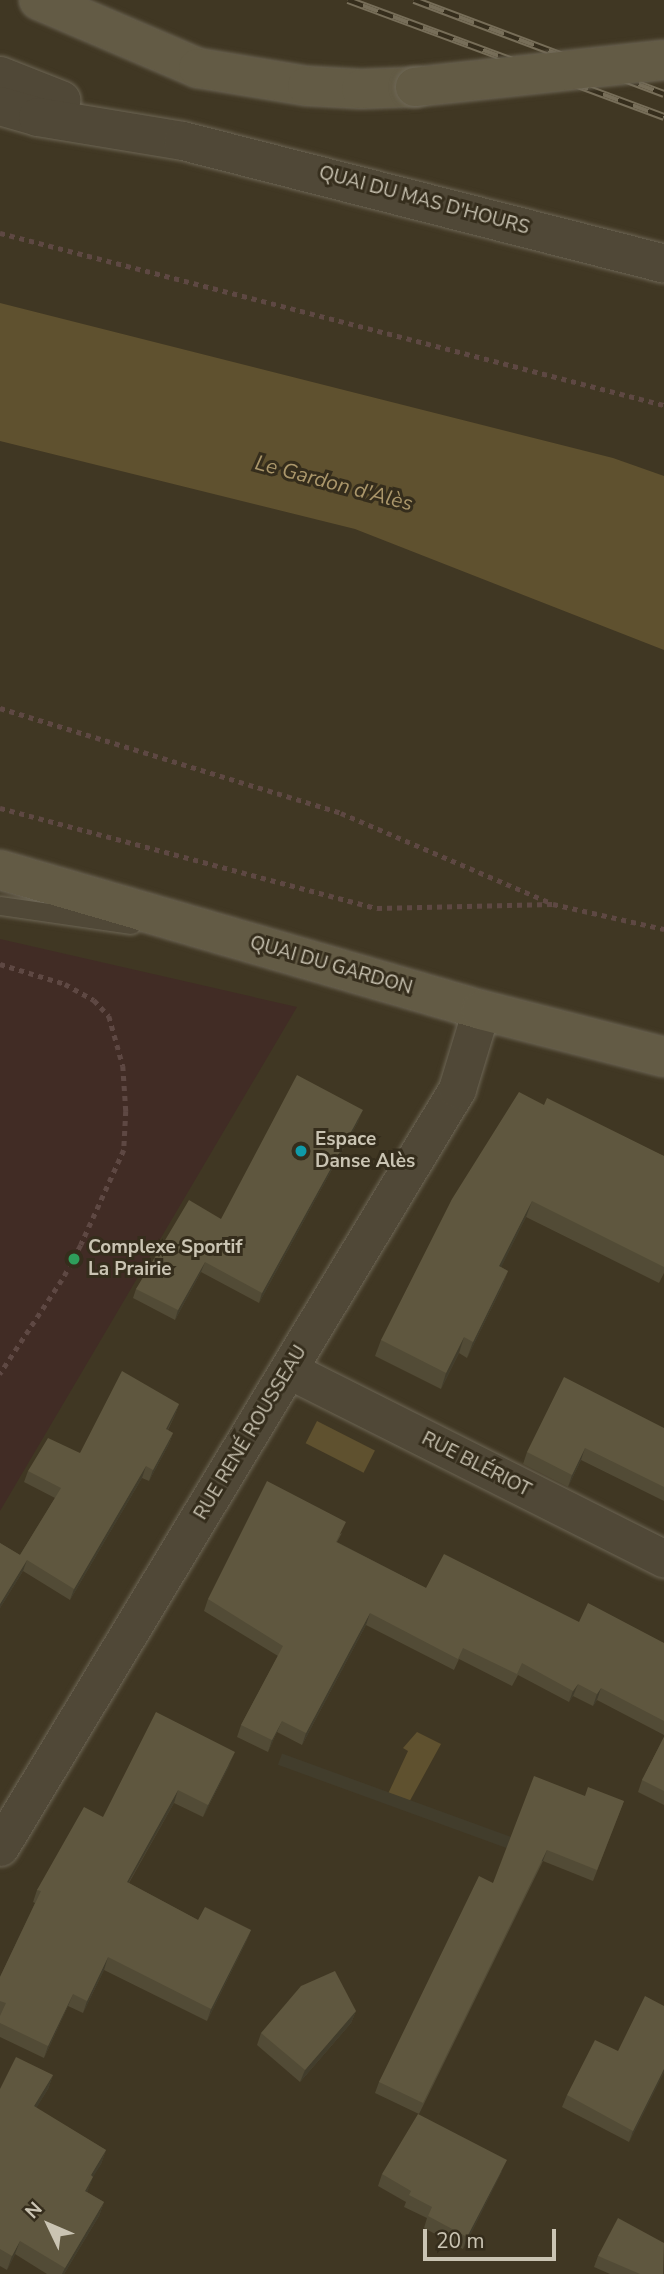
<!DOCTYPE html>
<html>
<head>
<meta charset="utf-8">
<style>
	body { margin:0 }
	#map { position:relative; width:664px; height:2274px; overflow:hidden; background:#403723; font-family:"Nunito Sans",sans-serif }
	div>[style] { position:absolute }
	.green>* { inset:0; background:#412c25 }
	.water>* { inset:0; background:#5f512f; transform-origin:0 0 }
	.path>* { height:4.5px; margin-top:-2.25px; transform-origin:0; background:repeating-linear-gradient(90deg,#5e4843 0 5px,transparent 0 10px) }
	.roads { filter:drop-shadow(0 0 2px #6d6655) drop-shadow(0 0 2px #6d6655) }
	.service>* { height:18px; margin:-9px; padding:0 9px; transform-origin:9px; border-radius:9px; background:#504837 }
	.minor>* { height:37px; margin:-18.5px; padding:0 18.5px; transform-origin:18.5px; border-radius:18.5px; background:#504837 }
	.tertiary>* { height:38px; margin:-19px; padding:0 19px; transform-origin:19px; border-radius:19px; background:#504837 }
	.secondary>* { height:38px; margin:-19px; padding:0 19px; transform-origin:19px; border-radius:19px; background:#635b45 }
	.rail>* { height:8px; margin-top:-4px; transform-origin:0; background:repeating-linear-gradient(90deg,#352d1c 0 16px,#776e59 0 32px); box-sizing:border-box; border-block:2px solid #776e59 }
	.bridges { filter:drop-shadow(0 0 2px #6d6655) drop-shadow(0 0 2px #6d6655) }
	.secondary-bridge>* { height:38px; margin:-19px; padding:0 19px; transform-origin:19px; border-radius:19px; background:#635b45 }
	.wall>* { inset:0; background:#524b36 }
	.shaded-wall>* { inset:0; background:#423d2c; transform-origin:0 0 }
	.building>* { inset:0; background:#5f573f }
	.dots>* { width:19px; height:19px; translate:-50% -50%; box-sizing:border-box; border:4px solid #352d1c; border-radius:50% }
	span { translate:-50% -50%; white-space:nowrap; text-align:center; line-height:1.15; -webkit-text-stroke:6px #352d1c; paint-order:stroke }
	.street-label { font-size:19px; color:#cac4b3 }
	.poi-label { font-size:19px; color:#cac4b3; font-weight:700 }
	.left { translate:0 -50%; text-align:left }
	.water-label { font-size:21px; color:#ab976b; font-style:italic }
	.north { position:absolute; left:14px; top:2190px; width:70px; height:70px; -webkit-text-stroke:5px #352d1c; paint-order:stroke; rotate:314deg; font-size:19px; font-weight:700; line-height:28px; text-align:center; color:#cac4b3 }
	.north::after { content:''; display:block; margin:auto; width:24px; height:32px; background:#cac4b3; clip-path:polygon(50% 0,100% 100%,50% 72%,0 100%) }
	.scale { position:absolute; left:423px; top:2229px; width:133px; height:32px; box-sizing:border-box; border:4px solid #cac4b3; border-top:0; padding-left:9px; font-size:21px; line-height:24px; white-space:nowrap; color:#cac4b3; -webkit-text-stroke:5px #352d1c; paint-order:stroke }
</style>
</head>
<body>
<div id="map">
	<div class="green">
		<i style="clip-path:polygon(0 939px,297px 1007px,0 1511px)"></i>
	</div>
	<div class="water">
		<i style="clip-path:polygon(0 303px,613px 458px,664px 476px,664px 650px,355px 529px,0 441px)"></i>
		<i style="left:317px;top:1421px;width:65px;height:25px;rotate:27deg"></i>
		<i style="clip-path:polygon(417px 1732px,441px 1744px,407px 1806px,387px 1796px,408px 1751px,403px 1748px)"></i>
	</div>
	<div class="path">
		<i style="left:0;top:233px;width:686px;rotate:14.52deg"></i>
		<i style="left:0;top:708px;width:357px;rotate:17.1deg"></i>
		<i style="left:341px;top:813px;width:226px;rotate:23.2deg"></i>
		<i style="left:0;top:808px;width:390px;rotate:14.9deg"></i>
		<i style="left:377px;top:908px;width:176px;rotate:-1.3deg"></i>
		<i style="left:553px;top:904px;width:114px;rotate:12.7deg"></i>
		<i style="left:0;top:964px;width:68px;rotate:17.1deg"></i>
		<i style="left:65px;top:984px;width:33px;rotate:29deg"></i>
		<i style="left:94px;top:1000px;width:22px;rotate:47deg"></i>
		<i style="left:109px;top:1016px;width:52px;rotate:74.4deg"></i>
		<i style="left:123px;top:1066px;width:45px;rotate:86.2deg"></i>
		<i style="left:126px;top:1111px;width:39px;rotate:93deg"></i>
		<i style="left:124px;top:1150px;width:104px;rotate:114.4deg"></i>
		<i style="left:81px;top:1245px;width:40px;rotate:118deg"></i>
		<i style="left:62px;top:1280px;width:113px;rotate:123.4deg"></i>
	</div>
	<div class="roads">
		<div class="service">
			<i style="left:0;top:906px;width:133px;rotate:8.2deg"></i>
		</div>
		<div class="minor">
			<i style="left:289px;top:1370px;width:420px;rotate:26.7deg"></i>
			<i style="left:0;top:1847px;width:885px;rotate:-58.91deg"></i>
			<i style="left:457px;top:1089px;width:83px;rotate:-73.1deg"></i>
		</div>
		<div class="tertiary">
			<i style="left:0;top:76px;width:66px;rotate:21.5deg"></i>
			<i style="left:0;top:106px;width:40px;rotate:16deg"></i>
			<i style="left:38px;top:117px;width:147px;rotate:9.4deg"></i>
			<i style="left:183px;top:141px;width:496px;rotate:14.3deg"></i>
		</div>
		<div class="secondary">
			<i style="left:39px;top:0;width:173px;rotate:23.2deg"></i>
			<i style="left:198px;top:68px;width:110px;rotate:9.4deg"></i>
			<i style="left:307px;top:86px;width:54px;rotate:3.2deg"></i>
			<i style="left:361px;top:89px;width:54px;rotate:-2.1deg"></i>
			<i style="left:0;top:870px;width:501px;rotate:16.23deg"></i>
			<i style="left:481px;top:1010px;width:189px;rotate:14.4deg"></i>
		</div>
	</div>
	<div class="rail">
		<i style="left:348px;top:0;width:337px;rotate:20.3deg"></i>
		<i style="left:414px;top:0;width:267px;rotate:20.6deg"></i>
	</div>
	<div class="bridges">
		<div class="secondary-bridge">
			<i style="left:415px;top:87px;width:250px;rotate:-6.2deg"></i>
		</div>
	</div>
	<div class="wall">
		<i style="clip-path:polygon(544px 1105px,664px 1156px,664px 1273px,659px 1283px,526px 1217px,501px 1267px,508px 1271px,502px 1287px,467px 1358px,459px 1353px,441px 1389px,375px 1356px,381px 1340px)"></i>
		<i style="clip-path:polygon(359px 1120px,259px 1303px,201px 1272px,175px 1320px,133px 1298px,136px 1289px,221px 1219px)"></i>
		<i style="clip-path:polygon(179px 1404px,175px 1415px,168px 1430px,173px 1433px,169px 1444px,149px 1481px,142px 1478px,70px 1600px,23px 1571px,0 1608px,0 1543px,20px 1555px,55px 1498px,24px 1482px,28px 1471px,80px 1453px)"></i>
		<i style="clip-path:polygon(664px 1428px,664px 1501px,581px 1460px,568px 1487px,523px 1464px,527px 1452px)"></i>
		<i style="clip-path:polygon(342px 1533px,337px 1542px,426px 1588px,579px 1622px,664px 1643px,664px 1735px,597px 1700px,593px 1706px,573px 1696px,569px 1702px,518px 1675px,512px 1686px,459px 1659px,454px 1670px,366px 1625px,302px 1745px,277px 1732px,268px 1752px,237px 1737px,241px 1725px,278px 1656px,204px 1611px,208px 1599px)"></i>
		<i style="clip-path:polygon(664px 1737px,664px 1805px,638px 1792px,642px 1780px)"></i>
		<i style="clip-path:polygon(230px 1764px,203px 1817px,174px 1803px,129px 1883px,198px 1920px,251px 1930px,246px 1942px,207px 2021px,104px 1970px,83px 2013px,68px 2006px,44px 2058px,0 2037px,0 1977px,35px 1903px,33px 1902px,37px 1890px,103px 1817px)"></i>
		<i style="clip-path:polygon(585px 1796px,624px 1801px,593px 1881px,543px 1861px,419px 2114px,375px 2093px,379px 2082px,493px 1883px)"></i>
		<i style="clip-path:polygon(356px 2011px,351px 2023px,300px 2082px,257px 2045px,261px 2033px)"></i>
		<i style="clip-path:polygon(664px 2072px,629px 2142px,562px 2107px,567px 2095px)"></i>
		<i style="clip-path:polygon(53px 2075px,48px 2089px,36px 2108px,106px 2150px,101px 2164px,93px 2176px,87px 2192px,104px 2202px,99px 2216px,64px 2274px,47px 2274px,15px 2254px,7px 2270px,0 2266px,0 2089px)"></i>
		<i style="clip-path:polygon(502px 2171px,463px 2249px,424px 2228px,427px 2218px,404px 2207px,406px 2202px,378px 2186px,382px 2174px)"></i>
		<i style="clip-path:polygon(598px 2256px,664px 2274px,610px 2274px,594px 2267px)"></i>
	</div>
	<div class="shaded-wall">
		<i style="clip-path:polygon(363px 1110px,359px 1120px,259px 1303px,262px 1293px)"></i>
		<i style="clip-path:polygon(532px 1201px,526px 1217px,494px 1282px,499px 1266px)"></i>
		<i style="clip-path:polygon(205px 1262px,201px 1272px,175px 1320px,178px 1310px)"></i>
		<i style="clip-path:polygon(508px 1271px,502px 1287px,467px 1358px,473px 1342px)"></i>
		<i style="clip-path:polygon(464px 1337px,459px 1353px,441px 1389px,446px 1373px)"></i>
		<i style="clip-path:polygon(179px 1404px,175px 1415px,162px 1440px,166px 1429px)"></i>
		<i style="clip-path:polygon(173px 1433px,169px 1444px,149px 1481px,153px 1470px)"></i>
		<i style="clip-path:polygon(585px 1448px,581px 1460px,568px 1487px,572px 1475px)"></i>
		<i style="clip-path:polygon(146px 1466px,142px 1478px,70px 1600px,74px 1589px)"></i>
		<i style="clip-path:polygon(27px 1560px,23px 1571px,0 1608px,0 1604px)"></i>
		<i style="clip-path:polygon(370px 1613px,366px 1625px,302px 1745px,306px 1733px)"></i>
		<i style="clip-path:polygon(578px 1684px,573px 1696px,569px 1702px,573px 1691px)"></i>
		<i style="clip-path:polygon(601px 1688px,597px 1700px,593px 1706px,597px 1694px)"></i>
		<i style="clip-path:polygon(282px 1721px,277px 1732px,268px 1752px,272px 1740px)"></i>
		<i style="clip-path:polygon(235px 1752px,230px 1764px,203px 1817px,208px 1805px)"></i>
		<i style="clip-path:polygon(178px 1790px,174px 1803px,122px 1894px,127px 1882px)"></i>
		<i style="left:547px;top:1850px;width:12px;height:282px;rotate:110deg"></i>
		<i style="clip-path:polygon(251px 1930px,246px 1942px,207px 2021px,211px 2009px)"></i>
		<i style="clip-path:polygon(108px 1957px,104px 1970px,83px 2013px,87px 2001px)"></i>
		<i style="clip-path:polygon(73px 1994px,68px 2006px,44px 2058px,48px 2046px)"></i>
		<i style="clip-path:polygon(356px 2011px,351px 2023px,300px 2082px,305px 2070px)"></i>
		<i style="clip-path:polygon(664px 2069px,664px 2072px,629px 2142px,633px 2131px)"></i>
		<i style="clip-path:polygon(53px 2075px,48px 2089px,29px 2120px,34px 2106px)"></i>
		<i style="clip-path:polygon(106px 2150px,101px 2164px,86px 2189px,91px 2175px)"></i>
		<i style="clip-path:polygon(507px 2160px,502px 2171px,463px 2249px,467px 2237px)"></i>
		<i style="clip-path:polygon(93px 2177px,88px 2190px,80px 2205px,85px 2191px)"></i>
		<i style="clip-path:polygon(104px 2202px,99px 2216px,64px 2274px,62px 2274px,65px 2268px)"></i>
		<i style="clip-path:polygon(20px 2241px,15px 2254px,7px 2270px,12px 2256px)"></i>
	</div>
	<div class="building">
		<i style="clip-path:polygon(297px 1075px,363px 1110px,262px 1293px,205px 1262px,178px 1310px,136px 1289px,189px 1200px,221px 1219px)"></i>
		<i style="clip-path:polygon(519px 1092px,544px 1105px,547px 1098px,664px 1156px,664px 1267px,532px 1201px,499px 1266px,508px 1271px,473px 1342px,464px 1337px,446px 1373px,381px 1340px,452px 1199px)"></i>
		<i style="clip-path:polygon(122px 1371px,179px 1404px,166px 1429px,173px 1433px,153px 1470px,146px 1466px,74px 1589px,27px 1560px,0 1604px,0 1543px,20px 1555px,61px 1488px,28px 1471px,48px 1438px,80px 1453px)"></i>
		<i style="clip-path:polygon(564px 1377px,664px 1428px,664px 1487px,585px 1448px,572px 1475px,527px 1452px)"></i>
		<i style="clip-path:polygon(267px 1481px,346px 1522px,336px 1542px,426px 1588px,444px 1554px,579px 1622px,588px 1603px,664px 1643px,664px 1721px,601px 1688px,597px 1694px,578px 1684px,573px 1691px,522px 1663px,517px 1674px,463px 1648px,458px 1659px,370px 1613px,306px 1733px,282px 1721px,272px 1740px,241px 1725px,283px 1646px,208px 1599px)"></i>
		<i style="clip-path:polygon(156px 1712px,235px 1752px,208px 1805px,178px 1790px,127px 1882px,198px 1920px,205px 1907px,251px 1930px,211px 2009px,108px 1957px,87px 2001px,73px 1994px,48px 2046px,0 2023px,0 2016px,6px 2003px,0 2001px,0 1977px,41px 1891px,37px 1890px,84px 1807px,103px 1817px)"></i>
		<i style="clip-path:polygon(664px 1737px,664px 1791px,642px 1780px)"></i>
		<i style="clip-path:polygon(534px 1776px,585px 1796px,588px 1787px,624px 1801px,597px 1870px,547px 1850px,423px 2103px,379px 2082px,479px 1876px,493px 1883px)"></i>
		<i style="clip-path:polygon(335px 1971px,356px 2011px,305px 2070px,261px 2033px,301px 1986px)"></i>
		<i style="clip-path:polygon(645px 1996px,664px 2006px,664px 2069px,633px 2131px,567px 2095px,595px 2040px,618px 2051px)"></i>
		<i style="clip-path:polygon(16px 2057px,53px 2075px,34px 2106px,106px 2150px,91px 2175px,93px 2177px,85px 2191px,104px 2202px,65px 2268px,20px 2241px,12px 2256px,0 2249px,0 2089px)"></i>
		<i style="clip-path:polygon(418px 2114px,507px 2160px,467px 2237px,428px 2216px,432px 2207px,409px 2195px,411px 2191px,382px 2174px)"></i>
		<i style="clip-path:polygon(618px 2218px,664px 2243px,663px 2274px,640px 2274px,598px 2256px)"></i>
	</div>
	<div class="dots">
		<i style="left:301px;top:1151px;background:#0f9aa8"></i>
		<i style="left:74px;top:1259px;background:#2e9e5b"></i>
	</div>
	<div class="street-label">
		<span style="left:424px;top:201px;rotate:15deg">QUAI DU MAS D'HOURS</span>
		<span style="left:331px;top:966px;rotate:16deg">QUAI DU GARDON</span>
		<span style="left:251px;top:1433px;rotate:-59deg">RUE RENÉ ROUSSEAU</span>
		<span style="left:476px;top:1465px;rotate:27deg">RUE BLÉRIOT</span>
	</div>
	<div class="poi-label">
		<span class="left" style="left:315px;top:1151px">Espace<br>Danse Alès</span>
		<span class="left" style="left:88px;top:1259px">Complexe Sportif<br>La Prairie</span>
	</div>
	<div class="water-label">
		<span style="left:334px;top:483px;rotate:15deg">Le Gardon d'Alès</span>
	</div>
	<div class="north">N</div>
	<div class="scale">20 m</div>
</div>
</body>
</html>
